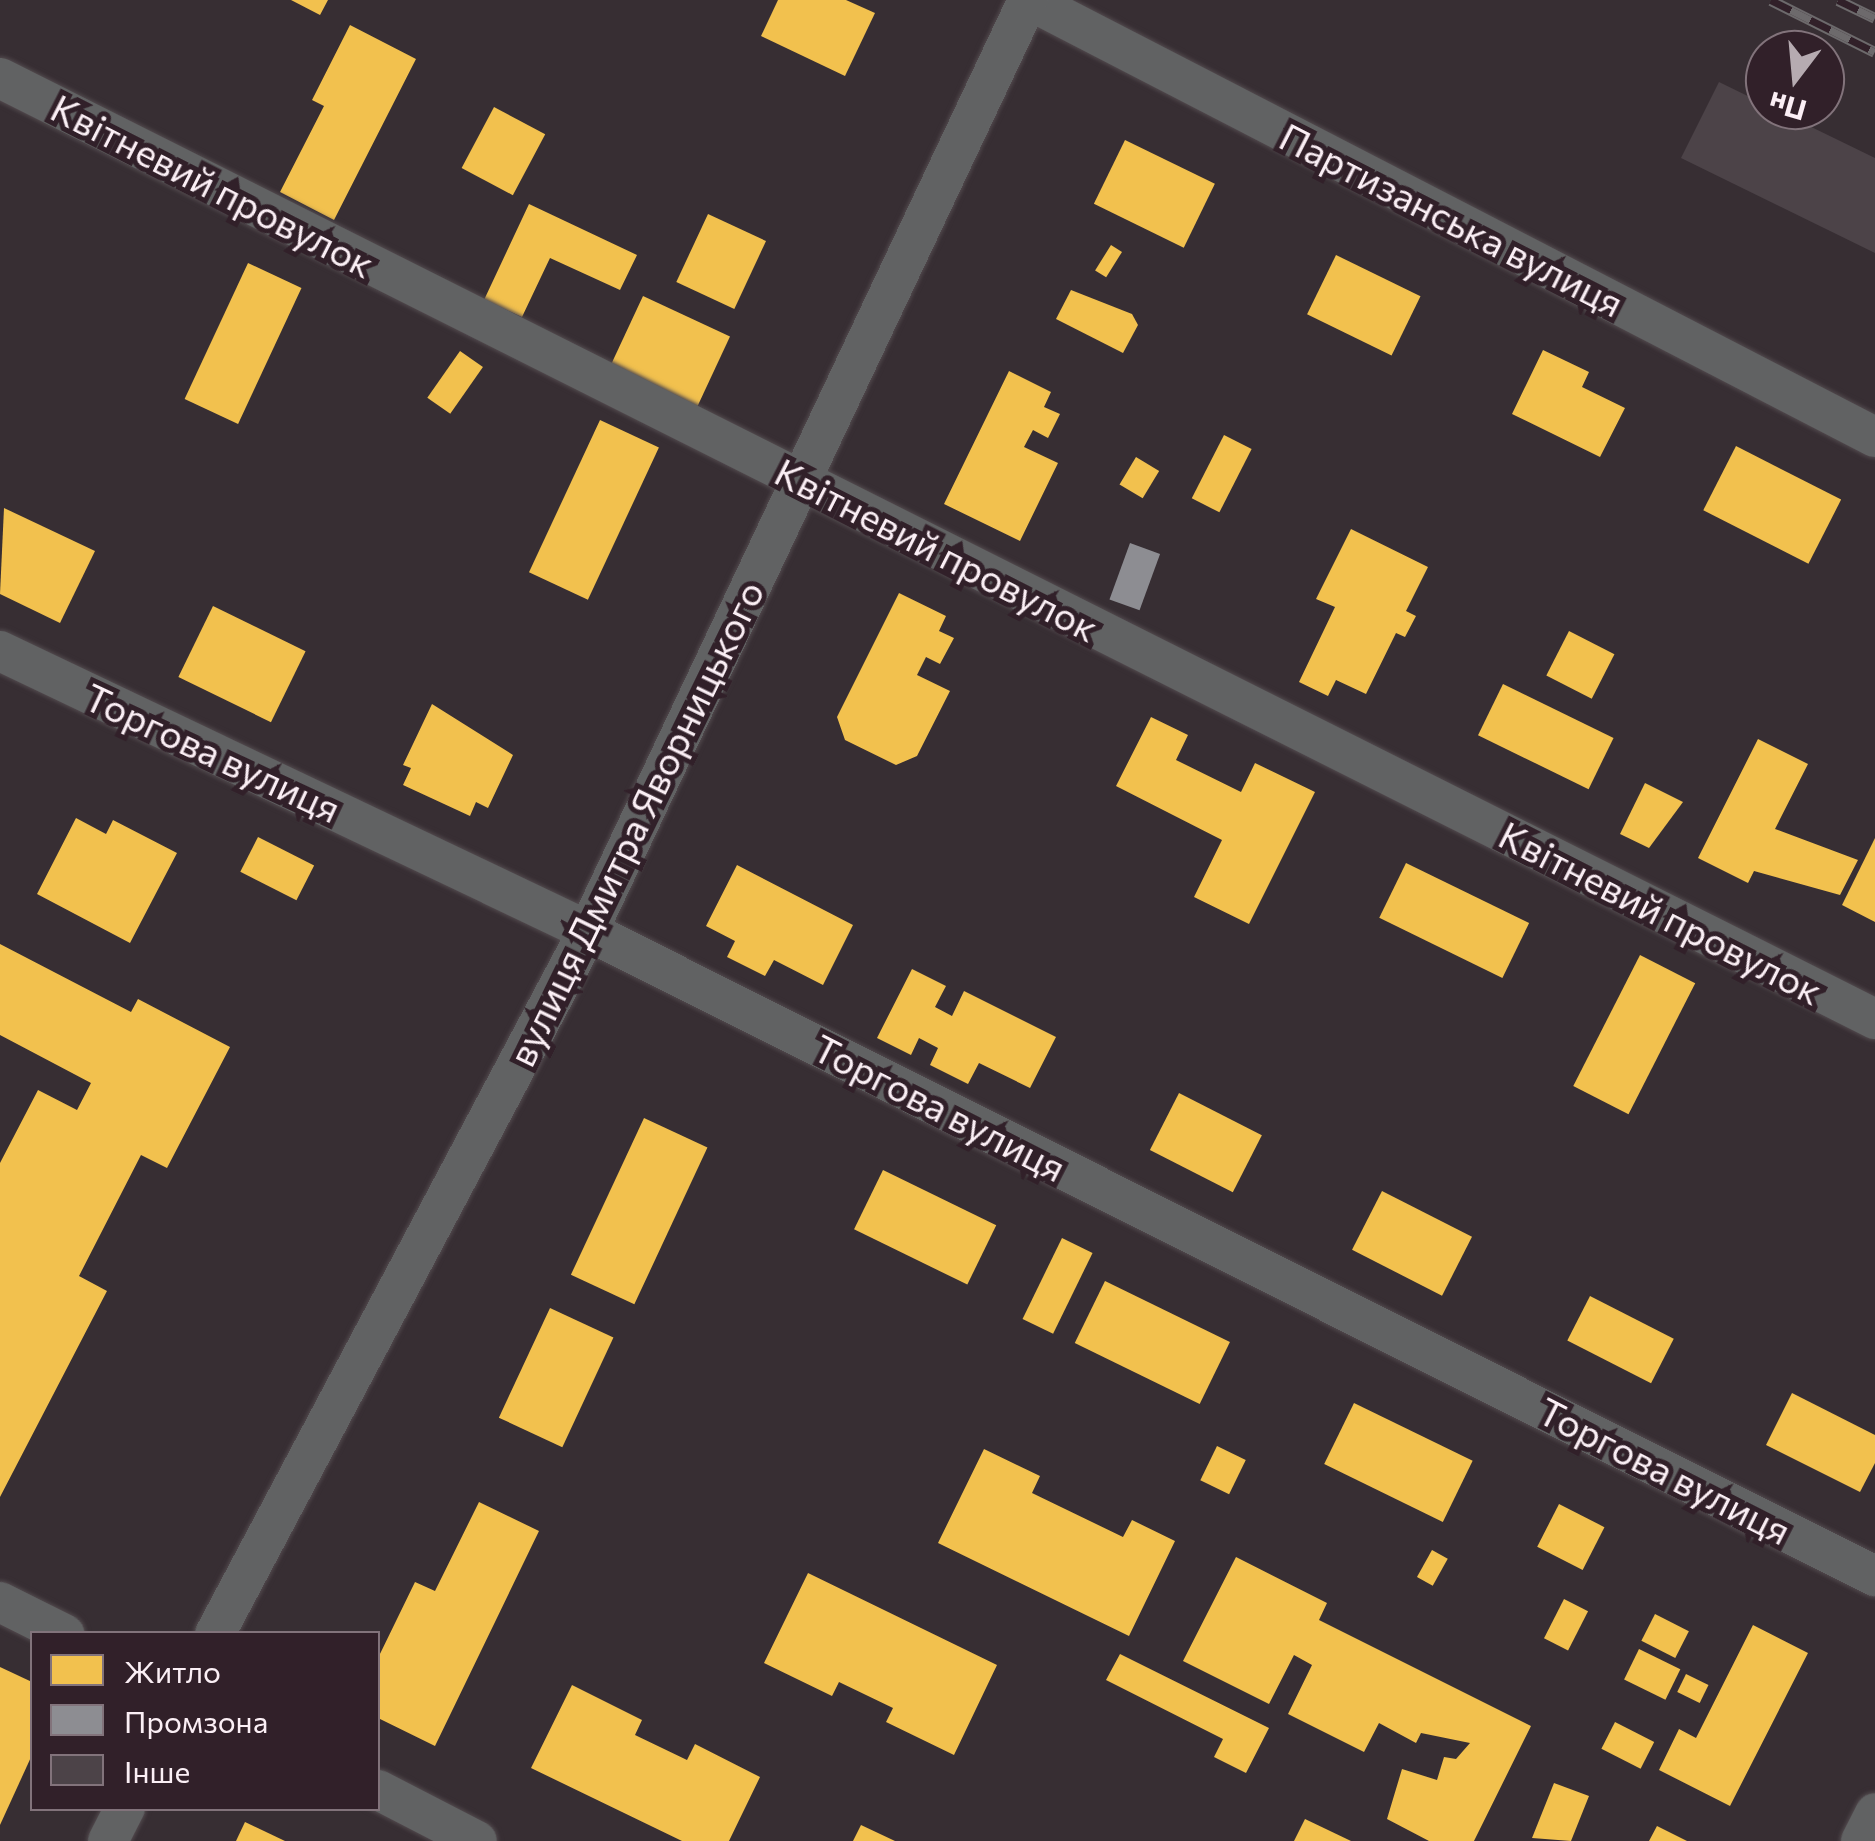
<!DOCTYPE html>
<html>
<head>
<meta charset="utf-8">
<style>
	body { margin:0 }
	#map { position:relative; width:1875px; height:1841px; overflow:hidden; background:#372e33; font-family:Commissioner,sans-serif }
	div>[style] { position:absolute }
	.homes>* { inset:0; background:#f2c14e; transform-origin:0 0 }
	.industry>* { inset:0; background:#8d8d92; transform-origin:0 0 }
	.building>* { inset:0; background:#4c4348 }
	.roads { filter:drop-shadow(0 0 2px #524a4e) drop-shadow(0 0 2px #524a4e) }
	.minor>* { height:40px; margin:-20px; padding:0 20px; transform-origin:20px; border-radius:20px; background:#616263 }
	.rail>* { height:11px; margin-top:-5.5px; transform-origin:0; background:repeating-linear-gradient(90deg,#312029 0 22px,#6d6a6c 0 44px); box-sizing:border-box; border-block:2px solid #6d6a6c }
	span { translate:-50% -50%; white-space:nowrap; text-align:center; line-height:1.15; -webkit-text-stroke:10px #312029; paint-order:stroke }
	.street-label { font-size:38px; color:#fbeff5 }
	.legend { position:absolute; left:30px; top:1631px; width:350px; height:180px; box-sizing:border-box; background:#312029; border:2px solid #82737b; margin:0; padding:12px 18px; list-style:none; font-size:30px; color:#fbeff5 }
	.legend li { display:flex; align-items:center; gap:20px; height:50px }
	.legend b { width:50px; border:2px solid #82737b }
	.north { position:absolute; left:1745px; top:30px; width:100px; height:100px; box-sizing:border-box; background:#312029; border:2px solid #82737b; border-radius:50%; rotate:196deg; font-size:28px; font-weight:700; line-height:40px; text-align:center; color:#fbeff5 }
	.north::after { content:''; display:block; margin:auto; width:35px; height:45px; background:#b6abb1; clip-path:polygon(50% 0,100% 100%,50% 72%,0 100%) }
</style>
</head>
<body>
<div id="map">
	<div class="homes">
		<i style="clip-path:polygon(291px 0,328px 0,320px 15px)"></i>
		<i style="clip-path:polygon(778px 0,846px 0,875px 13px,845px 76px,761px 36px)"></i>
		<i style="clip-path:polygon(350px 25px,416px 59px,334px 220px,280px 192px,324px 106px,312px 100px)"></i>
		<i style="left:494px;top:107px;width:58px;height:69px;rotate:28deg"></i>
		<i style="left:1125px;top:140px;width:100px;height:71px;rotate:26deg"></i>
		<i style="clip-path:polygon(529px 204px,637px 255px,620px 290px,550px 258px,522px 317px,484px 300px)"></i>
		<i style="left:708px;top:214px;width:64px;height:75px;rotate:25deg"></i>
		<i style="left:1111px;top:245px;width:13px;height:30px;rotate:32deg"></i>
		<i style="left:1336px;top:255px;width:94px;height:66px;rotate:26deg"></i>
		<i style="left:248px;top:263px;width:59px;height:150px;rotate:25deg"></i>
		<i style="clip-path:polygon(1071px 290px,1132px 314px,1138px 325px,1123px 353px,1056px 319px)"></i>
		<i style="left:643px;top:296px;width:96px;height:80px;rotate:25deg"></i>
		<i style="clip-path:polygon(1543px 350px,1589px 372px,1582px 387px,1625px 408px,1600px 457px,1512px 414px)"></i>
		<i style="left:460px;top:351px;width:28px;height:57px;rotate:35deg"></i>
		<i style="clip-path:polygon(1009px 371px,1051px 392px,1044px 407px,1060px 414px,1048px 438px,1033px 430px,1024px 447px,1058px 463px,1020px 541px,944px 504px)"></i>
		<i style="left:600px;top:420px;width:65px;height:168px;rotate:25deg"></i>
		<i style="left:1224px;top:435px;width:31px;height:71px;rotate:27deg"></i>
		<i style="left:1736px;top:446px;width:118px;height:72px;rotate:27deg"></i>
		<i style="left:1136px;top:457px;width:27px;height:32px;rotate:31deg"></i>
		<i style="clip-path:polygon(4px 508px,95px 551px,60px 623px,0 594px)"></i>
		<i style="clip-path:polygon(1351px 529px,1428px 567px,1406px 611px,1416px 616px,1405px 637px,1396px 633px,1366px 694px,1336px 680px,1328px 696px,1299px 682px,1335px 607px,1316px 599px)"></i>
		<i style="clip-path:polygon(899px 593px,946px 616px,939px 631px,954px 638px,940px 664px,926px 657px,917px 675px,950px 691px,917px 756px,896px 765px,845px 740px,837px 717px)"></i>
		<i style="left:213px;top:606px;width:103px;height:79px;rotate:26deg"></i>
		<i style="left:1569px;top:631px;width:51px;height:50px;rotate:27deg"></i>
		<i style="left:1503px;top:684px;width:123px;height:57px;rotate:26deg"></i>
		<i style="clip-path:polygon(432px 704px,513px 755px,488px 808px,476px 802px,470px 816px,403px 785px,411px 768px,403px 765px)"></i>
		<i style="clip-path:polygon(1151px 717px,1188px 735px,1176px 760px,1241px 792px,1255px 763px,1315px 792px,1249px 924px,1194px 897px,1222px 840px,1116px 786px)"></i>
		<i style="clip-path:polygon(1758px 739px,1808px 764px,1775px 829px,1858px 860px,1840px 895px,1754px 871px,1748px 883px,1698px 858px)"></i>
		<i style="clip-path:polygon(1645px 783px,1683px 802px,1649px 848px,1620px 834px)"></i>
		<i style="clip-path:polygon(76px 818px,106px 834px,113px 820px,177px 853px,130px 943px,37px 894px)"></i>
		<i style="left:258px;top:837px;width:63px;height:39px;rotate:27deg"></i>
		<i style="clip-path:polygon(1875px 838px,1875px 922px,1842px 905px)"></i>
		<i style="left:1406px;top:863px;width:137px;height:61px;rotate:26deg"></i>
		<i style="clip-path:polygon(737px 865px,853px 925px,823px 985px,774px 960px,765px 976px,727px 957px,735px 941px,706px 926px)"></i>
		<i style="clip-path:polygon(0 944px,131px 1012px,138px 999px,230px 1047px,167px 1168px,141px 1155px,79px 1276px,107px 1291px,0 1497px,0 1163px,38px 1090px,77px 1110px,91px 1083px,0 1035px)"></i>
		<i style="left:1640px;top:955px;width:62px;height:147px;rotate:27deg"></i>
		<i style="clip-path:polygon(912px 969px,946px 986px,935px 1007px,952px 1016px,964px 991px,1056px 1037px,1030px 1088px,979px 1063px,968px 1084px,930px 1065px,938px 1048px,919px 1038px,911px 1055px,877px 1038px)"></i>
		<i style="left:1179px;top:1093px;width:93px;height:64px;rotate:27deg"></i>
		<i style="left:644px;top:1118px;width:70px;height:173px;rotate:25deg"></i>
		<i style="left:883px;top:1170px;width:126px;height:66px;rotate:26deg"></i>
		<i style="left:1382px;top:1191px;width:101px;height:66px;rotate:27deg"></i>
		<i style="left:1062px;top:1238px;width:34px;height:90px;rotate:26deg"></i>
		<i style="left:1105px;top:1281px;width:139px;height:69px;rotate:26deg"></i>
		<i style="left:1590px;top:1296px;width:94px;height:50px;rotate:27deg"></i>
		<i style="left:550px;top:1308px;width:70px;height:121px;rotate:25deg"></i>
		<i style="clip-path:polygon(1792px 1393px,1875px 1435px,1875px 1463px,1860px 1492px,1766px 1445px)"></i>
		<i style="left:1354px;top:1403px;width:132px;height:68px;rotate:26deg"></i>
		<i style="left:1217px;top:1446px;width:32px;height:38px;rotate:26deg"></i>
		<i style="clip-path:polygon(984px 1449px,1040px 1476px,1032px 1493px,1123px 1537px,1132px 1520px,1175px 1541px,1129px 1636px,938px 1543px)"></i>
		<i style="clip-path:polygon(479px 1502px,539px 1531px,435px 1746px,378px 1718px,378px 1658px,415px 1582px,435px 1591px)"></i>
		<i style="left:1559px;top:1504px;width:51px;height:48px;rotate:27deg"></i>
		<i style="left:1432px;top:1550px;width:18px;height:31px;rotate:29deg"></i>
		<i style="clip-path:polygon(1236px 1557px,1327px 1603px,1319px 1620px,1531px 1726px,1474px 1841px,1429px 1841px,1387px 1819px,1402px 1769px,1437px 1780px,1444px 1757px,1456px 1759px,1470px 1743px,1421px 1733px,1416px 1743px,1379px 1723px,1364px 1752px,1288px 1714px,1312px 1665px,1294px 1655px,1269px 1704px,1183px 1661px)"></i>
		<i style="clip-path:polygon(808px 1573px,997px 1665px,954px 1755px,886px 1722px,893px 1708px,839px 1682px,832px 1696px,764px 1663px)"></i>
		<i style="left:1564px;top:1599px;width:27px;height:44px;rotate:27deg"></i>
		<i style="left:1655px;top:1614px;width:38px;height:30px;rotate:27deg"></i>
		<i style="clip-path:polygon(1753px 1625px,1808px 1653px,1730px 1806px,1659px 1770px,1679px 1729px,1696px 1738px)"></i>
		<i style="left:1639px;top:1649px;width:46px;height:34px;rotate:26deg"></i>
		<i style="clip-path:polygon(1120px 1654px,1269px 1728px,1246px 1773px,1214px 1757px,1223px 1739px,1106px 1680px)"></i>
		<i style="clip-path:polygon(0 1667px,32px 1682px,32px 1755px,0 1825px)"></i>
		<i style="left:1686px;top:1674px;width:25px;height:20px;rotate:26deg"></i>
		<i style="clip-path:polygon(572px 1685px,642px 1720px,635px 1735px,687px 1760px,695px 1744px,760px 1777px,729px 1841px,682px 1841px,531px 1768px)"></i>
		<i style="left:1615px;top:1722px;width:44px;height:30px;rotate:27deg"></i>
		<i style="clip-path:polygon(1554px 1783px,1589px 1796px,1571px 1841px,1532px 1838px)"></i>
		<i style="clip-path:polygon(1305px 1819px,1351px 1841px,1294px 1841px)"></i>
		<i style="clip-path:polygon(245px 1822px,285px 1841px,236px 1841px)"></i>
		<i style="clip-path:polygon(861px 1825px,895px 1841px,853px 1841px)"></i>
		<i style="clip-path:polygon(1657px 1826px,1687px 1841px,1649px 1841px)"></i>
	</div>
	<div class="industry">
		<i style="left:1130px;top:543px;width:32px;height:60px;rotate:20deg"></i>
	</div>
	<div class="building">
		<i style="clip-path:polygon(1719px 82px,1875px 158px,1875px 253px,1681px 158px)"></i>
	</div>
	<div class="roads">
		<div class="minor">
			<i style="left:1029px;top:0;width:952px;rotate:27.32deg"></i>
			<i style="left:0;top:78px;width:2098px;rotate:26.65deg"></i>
			<i style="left:0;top:651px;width:651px;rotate:25.46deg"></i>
			<i style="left:588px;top:931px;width:1440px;rotate:26.62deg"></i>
			<i style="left:0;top:1602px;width:72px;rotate:26.6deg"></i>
			<i style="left:215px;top:1634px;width:796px;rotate:-62.05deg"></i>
			<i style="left:588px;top:931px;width:1030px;rotate:-64.7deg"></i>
			<i style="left:378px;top:1790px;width:111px;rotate:27.3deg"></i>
			<i style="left:108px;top:1841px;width:37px;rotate:-63deg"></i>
			<i style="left:1861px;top:1841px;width:31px;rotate:-63deg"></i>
		</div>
	</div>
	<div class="rail">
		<i style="left:1771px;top:0;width:116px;rotate:26.6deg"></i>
		<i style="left:1838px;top:0;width:41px;rotate:25.9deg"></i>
	</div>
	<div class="street-label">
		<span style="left:213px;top:185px;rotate:27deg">Квітневий провулок</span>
		<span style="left:1452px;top:219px;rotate:27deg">Партизанська вулиця</span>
		<span style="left:937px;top:549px;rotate:27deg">Квітневий провулок</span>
		<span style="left:213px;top:752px;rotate:25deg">Торгова вулиця</span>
		<span style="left:635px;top:823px;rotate:-64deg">вулиця Дмитра Яворницького</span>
		<span style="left:1661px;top:912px;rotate:27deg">Квітневий провулок</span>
		<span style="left:940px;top:1107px;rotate:27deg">Торгова вулиця</span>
		<span style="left:1665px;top:1470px;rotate:27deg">Торгова вулиця</span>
	</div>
	<ul class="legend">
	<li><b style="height:28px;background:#f2c14e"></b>Житло</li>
	<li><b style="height:28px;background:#8d8d92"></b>Промзона</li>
	<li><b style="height:28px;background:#4c4348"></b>Інше</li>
	</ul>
	<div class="north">Пн</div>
</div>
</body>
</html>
